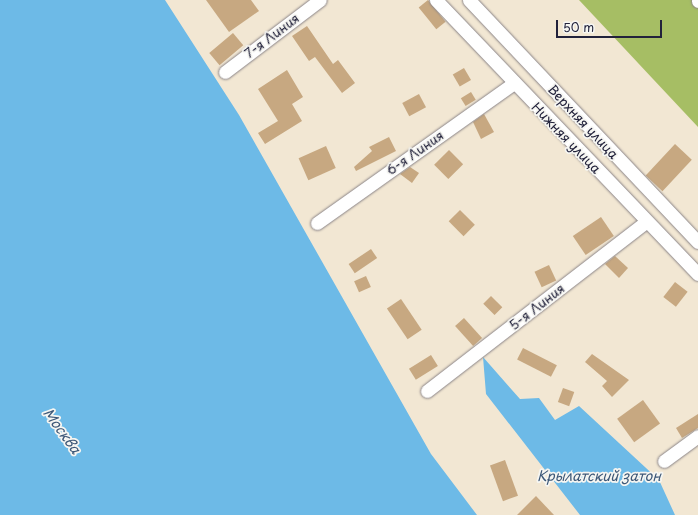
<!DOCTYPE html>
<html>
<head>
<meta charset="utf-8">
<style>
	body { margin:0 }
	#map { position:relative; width:698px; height:515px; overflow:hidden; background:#f2e7d3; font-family:"Playpen Sans",sans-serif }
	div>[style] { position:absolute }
	.green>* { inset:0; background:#a6be64 }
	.water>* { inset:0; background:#6dbae7 }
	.building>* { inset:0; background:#c7a881; transform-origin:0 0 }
	.roads { filter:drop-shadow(0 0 1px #8a8487) drop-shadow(0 0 1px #8a8487) }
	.minor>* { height:13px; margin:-6.5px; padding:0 6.5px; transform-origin:6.5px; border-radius:6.5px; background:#fff }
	span { translate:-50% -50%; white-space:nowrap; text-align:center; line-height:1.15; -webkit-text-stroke:3.5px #f6f6f2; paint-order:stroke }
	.street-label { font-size:13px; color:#22223b }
	.water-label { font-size:14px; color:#3c5777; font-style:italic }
	.scale { position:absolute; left:556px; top:20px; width:106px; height:18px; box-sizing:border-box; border:2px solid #22223b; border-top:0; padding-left:5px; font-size:12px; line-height:14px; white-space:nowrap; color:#22223b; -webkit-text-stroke:3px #f6f6f2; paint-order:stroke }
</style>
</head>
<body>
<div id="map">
	<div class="green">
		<i style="clip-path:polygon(579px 0,698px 0,698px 127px)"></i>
	</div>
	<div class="water">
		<i style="clip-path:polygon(0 0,165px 0,239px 115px,431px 454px,477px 515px,0 515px)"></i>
		<i style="clip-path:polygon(483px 357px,520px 399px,539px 398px,555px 420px,579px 406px,659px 480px,675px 515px,580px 515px,486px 394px)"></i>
	</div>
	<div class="building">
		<i style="clip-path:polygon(206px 0,251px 0,259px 11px,229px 32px)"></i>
		<i style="left:428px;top:0;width:28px;height:12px;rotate:51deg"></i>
		<i style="clip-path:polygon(307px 26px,333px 64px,338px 60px,355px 83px,342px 93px,315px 57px,309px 61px,292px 36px)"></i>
		<i style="left:233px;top:33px;width:16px;height:31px;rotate:50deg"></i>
		<i style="left:464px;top:68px;width:14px;height:13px;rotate:60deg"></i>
		<i style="clip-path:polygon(287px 70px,303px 97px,292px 104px,302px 121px,265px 144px,258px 133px,278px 121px,258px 89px)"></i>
		<i style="left:471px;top:92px;width:9px;height:12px;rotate:58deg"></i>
		<i style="left:419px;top:94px;width:15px;height:19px;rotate:62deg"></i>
		<i style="clip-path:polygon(484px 114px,494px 132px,481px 139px,473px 122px)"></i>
		<i style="clip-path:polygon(389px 137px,396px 151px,356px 171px,354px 167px,372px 151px,369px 147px)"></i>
		<i style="left:675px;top:144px;width:23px;height:43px;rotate:43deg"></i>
		<i style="left:326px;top:146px;width:24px;height:30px;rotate:66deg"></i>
		<i style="left:449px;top:150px;width:20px;height:21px;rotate:45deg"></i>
		<i style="clip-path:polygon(410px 167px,419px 173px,412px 183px,400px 174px)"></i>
		<i style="left:460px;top:210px;width:21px;height:16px;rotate:45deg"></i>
		<i style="left:601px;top:217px;width:23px;height:34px;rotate:56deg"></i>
		<i style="left:371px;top:249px;width:11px;height:27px;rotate:56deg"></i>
		<i style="clip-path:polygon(615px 256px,628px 268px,619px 278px,605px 264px)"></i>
		<i style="left:549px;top:265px;width:17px;height:16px;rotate:65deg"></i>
		<i style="left:366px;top:276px;width:12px;height:13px;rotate:66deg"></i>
		<i style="left:675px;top:282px;width:16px;height:19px;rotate:38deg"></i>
		<i style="left:491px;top:296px;width:16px;height:11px;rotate:45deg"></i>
		<i style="left:401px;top:299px;width:37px;height:17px;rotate:56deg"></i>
		<i style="left:464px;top:318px;width:27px;height:12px;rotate:48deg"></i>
		<i style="left:523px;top:348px;width:38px;height:13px;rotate:27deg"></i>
		<i style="clip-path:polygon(592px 354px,629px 380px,612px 397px,602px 386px,607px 381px,585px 362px)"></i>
		<i style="left:431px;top:355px;width:13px;height:26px;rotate:58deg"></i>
		<i style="left:563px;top:388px;width:12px;height:15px;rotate:20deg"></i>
		<i style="left:643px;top:400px;width:29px;height:32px;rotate:54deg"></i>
		<i style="clip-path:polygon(698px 414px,698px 428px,682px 438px,676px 428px)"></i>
		<i style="left:505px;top:460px;width:38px;height:16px;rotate:70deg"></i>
		<i style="clip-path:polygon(536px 496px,554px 515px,517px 515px)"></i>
	</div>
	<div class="roads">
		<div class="minor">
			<i style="left:436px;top:0;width:379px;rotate:46.3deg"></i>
			<i style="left:469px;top:0;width:333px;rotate:46.6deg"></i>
			<i style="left:698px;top:0;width:1px;rotate:90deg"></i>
			<i style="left:225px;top:72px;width:119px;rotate:-37.2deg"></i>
			<i style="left:317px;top:223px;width:242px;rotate:-35.4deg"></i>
			<i style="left:427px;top:391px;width:277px;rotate:-37.7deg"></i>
			<i style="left:664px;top:461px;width:42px;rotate:-36.3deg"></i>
		</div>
	</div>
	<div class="street-label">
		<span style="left:272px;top:36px;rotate:-37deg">7-я Линия</span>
		<span style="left:583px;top:122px;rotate:47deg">Верхняя улица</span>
		<span style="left:566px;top:138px;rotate:46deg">Нижняя улица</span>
		<span style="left:415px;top:153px;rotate:-35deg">6-я Линия</span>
		<span style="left:537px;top:307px;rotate:-38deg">5-я Линия</span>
	</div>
	<div class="water-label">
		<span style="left:62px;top:431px;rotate:54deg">Москва</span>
		<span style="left:599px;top:476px">Крылатский затон</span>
	</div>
	<div class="scale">50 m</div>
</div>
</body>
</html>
